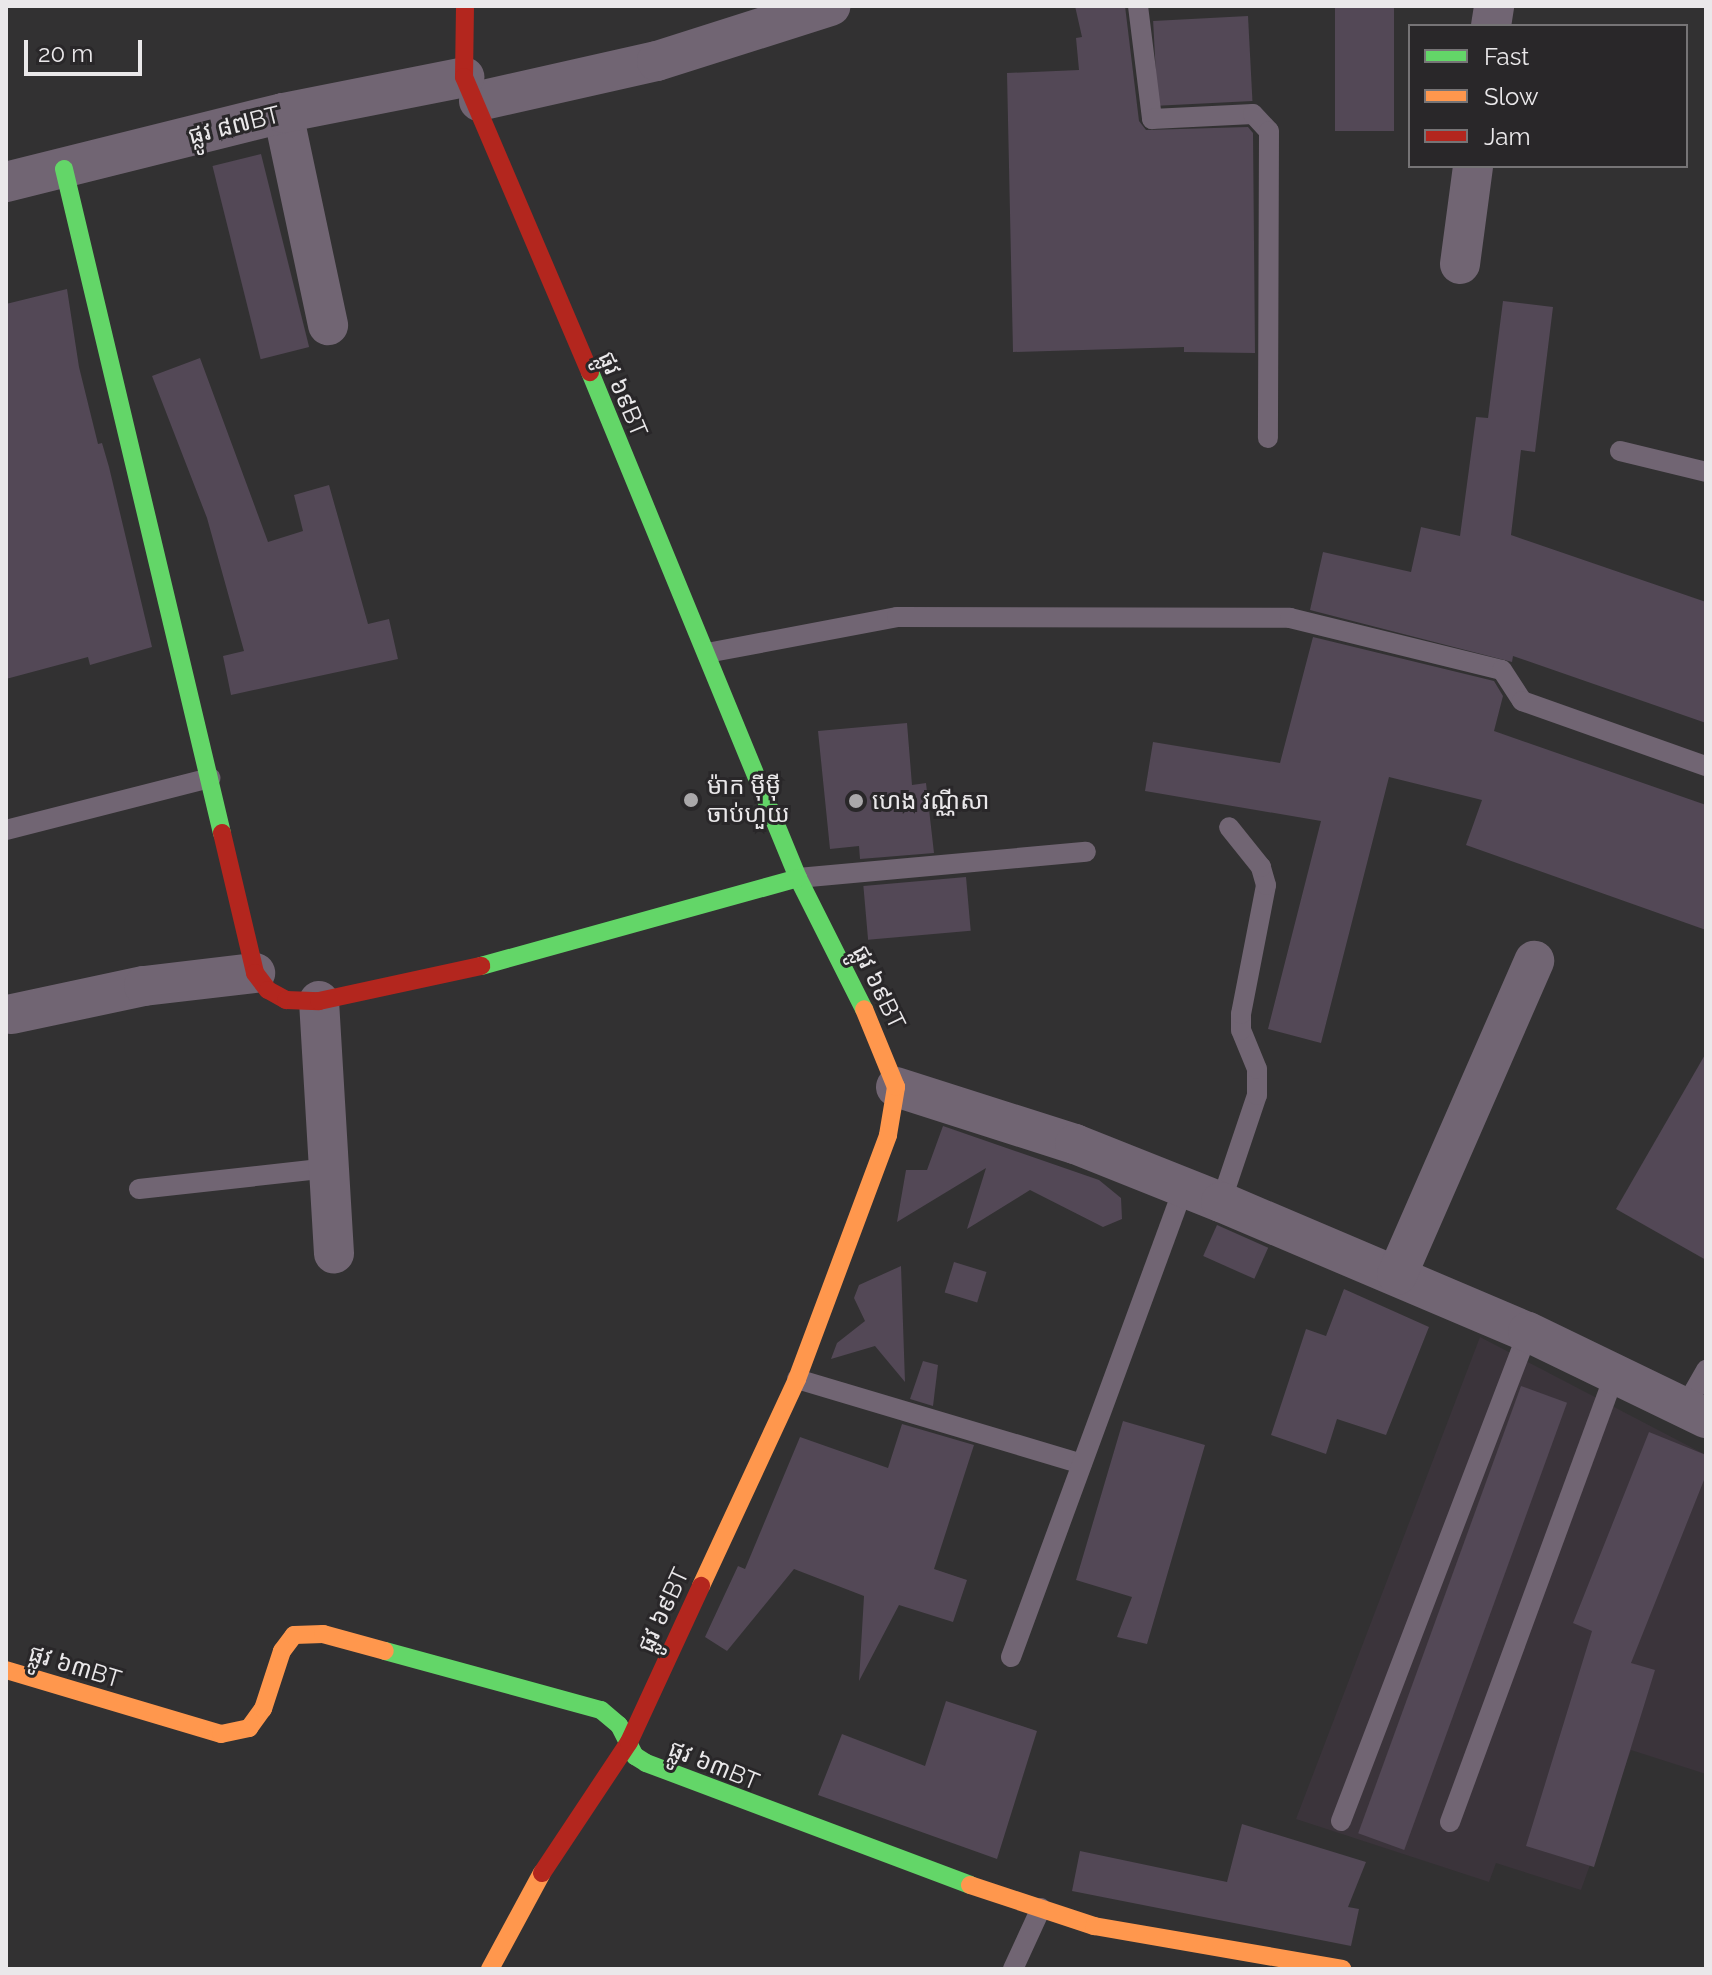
<!DOCTYPE html>
<html>
<head>
<meta charset="utf-8">
<style>
	body { margin:0 }
	#map { position:relative; width:1712px; height:1975px; overflow:hidden; background:#323132; font-family:Raleway,"Noto Sans Khmer",sans-serif }
	div>[style] { position:absolute }
	.built>* { inset:0; background:#3b343b }
	.building>* { inset:0; background:#534856; transform-origin:0 0 }
	.lane>* { height:20px; margin:-10px; padding:0 10px; transform-origin:10px; border-radius:10px; background:#716573 }
	.street>* { height:40px; margin:-20px; padding:0 20px; transform-origin:20px; border-radius:20px; background:#716573 }
	.fast>* { height:18px; margin:-9px; padding:0 9px; transform-origin:9px; border-radius:9px; background:#63d668 }
	.slow>* { height:18px; margin:-9px; padding:0 9px; transform-origin:9px; border-radius:9px; background:#ff974d }
	.jam>* { height:18px; margin:-9px; padding:0 9px; transform-origin:9px; border-radius:9px; background:#b3261e }
	.dots>* { width:22px; height:22px; translate:-50% -50%; box-sizing:border-box; border:4px solid #292729; border-radius:50% }
	span { translate:-50% -50%; white-space:nowrap; text-align:center; line-height:1.15; -webkit-text-stroke:6px #292729; paint-order:stroke }
	.street-label { font-size:24px; color:#eae8ea }
	.poi-label { font-size:24px; color:#eae8ea }
	.left { translate:0 -50%; text-align:left }
	.frame { position:absolute; inset:0; border:8px solid #eae8ea; pointer-events:none }
	.legend { position:absolute; left:1408px; top:24px; width:280px; height:144px; box-sizing:border-box; background:#292729; border:2px solid #767476; margin:0; padding:10px 14px; list-style:none; font-size:24px; color:#eae8ea }
	.legend li { display:flex; align-items:center; gap:16px; height:40px }
	.legend b { width:40px; border:2px solid #767476 }
	.scale { position:absolute; left:24px; top:40px; width:118px; height:36px; box-sizing:border-box; border:4px solid #eae8ea; border-top:0; padding-left:10px; font-size:24px; line-height:28px; white-space:nowrap; color:#eae8ea; -webkit-text-stroke:6px #292729; paint-order:stroke }
</style>
</head>
<body>
<div id="map">
	<div class="built">
		<i style="clip-path:polygon(1480px 1337px,1706px 1455px,1706px 1774px,1631px 1750px,1581px 1890px,1496px 1863px,1489px 1882px,1296px 1819px)"></i>
	</div>
	<div class="building">
		<i style="clip-path:polygon(1075px 6px,1125px 6px,1139px 121px,1146px 130px,1248px 127px,1253px 133px,1255px 353px,1184px 352px,1184px 347px,1013px 352px,1007px 73px,1079px 70px,1076px 38px,1082px 37px)"></i>
		<i style="left:1335px;top:6px;width:59px;height:125px"></i>
		<i style="left:1248px;top:16px;width:85px;height:95px;rotate:87deg"></i>
		<i style="left:261px;top:154px;width:199px;height:50px;rotate:76deg"></i>
		<i style="clip-path:polygon(67px 289px,79px 367px,98px 444px,102px 443px,109px 467px,152px 647px,90px 665px,88px 657px,6px 679px,6px 304px)"></i>
		<i style="clip-path:polygon(1503px 301px,1553px 307px,1535px 452px,1521px 450px,1511px 535px,1706px 602px,1706px 723px,1513px 656px,1512px 662px,1310px 610px,1323px 552px,1411px 572px,1421px 527px,1460px 536px,1476px 417px,1488px 418px)"></i>
		<i style="clip-path:polygon(200px 358px,268px 542px,303px 531px,294px 495px,329px 485px,368px 624px,389px 619px,398px 659px,231px 695px,223px 656px,244px 651px,207px 518px,152px 376px)"></i>
		<i style="clip-path:polygon(1313px 637px,1494px 681px,1503px 696px,1494px 731px,1706px 805px,1706px 930px,1466px 845px,1482px 800px,1389px 777px,1321px 1043px,1268px 1029px,1321px 821px,1145px 791px,1153px 742px,1280px 763px)"></i>
		<i style="clip-path:polygon(907px 723px,912px 785px,926px 783px,934px 853px,860px 859px,859px 846px,830px 849px,818px 731px)"></i>
		<i style="left:966px;top:877px;width:54px;height:103px;rotate:85deg"></i>
		<i style="clip-path:polygon(1706px 1053px,1706px 1260px,1616px 1209px)"></i>
		<i style="clip-path:polygon(943px 1126px,1099px 1180px,1121px 1198px,1122px 1219px,1103px 1227px,1030px 1190px,967px 1229px,986px 1168px,897px 1222px,906px 1170px,927px 1170px)"></i>
		<i style="left:1217px;top:1225px;width:56px;height:34px;rotate:24deg"></i>
		<i style="left:954px;top:1262px;width:34px;height:32px;rotate:17deg"></i>
		<i style="clip-path:polygon(901px 1266px,905px 1382px,875px 1346px,831px 1359px,837px 1343px,865px 1321px,854px 1298px,859px 1285px)"></i>
		<i style="clip-path:polygon(1344px 1289px,1429px 1327px,1386px 1435px,1337px 1419px,1326px 1454px,1271px 1435px,1306px 1329px,1326px 1336px)"></i>
		<i style="clip-path:polygon(923px 1361px,938px 1365px,933px 1406px,910px 1399px)"></i>
		<i style="left:1521px;top:1386px;width:49px;height:476px;rotate:20deg"></i>
		<i style="clip-path:polygon(1123px 1421px,1205px 1445px,1147px 1644px,1117px 1637px,1132px 1597px,1076px 1580px)"></i>
		<i style="clip-path:polygon(902px 1424px,974px 1445px,934px 1569px,967px 1580px,953px 1622px,899px 1605px,859px 1681px,864px 1596px,794px 1569px,727px 1651px,705px 1637px,738px 1566px,745px 1569px,800px 1437px,888px 1468px)"></i>
		<i style="clip-path:polygon(1649px 1432px,1706px 1455px,1706px 1475px,1631px 1663px,1655px 1670px,1594px 1867px,1526px 1846px,1592px 1631px,1573px 1623px)"></i>
		<i style="clip-path:polygon(946px 1701px,1037px 1731px,997px 1859px,818px 1795px,842px 1734px,925px 1766px)"></i>
		<i style="clip-path:polygon(1242px 1824px,1366px 1862px,1348px 1907px,1359px 1909px,1351px 1946px,1072px 1891px,1080px 1851px,1227px 1882px)"></i>
	</div>
	<div class="lane">
		<i style="left:1138px;top:6px;width:114px;rotate:82.9deg"></i>
		<i style="left:1152px;top:119px;width:101px;rotate:-2.8deg"></i>
		<i style="left:1253px;top:114px;width:23px;rotate:47deg"></i>
		<i style="left:1269px;top:131px;width:307px;rotate:90.2deg"></i>
		<i style="left:1620px;top:451px;width:89px;rotate:13.7deg"></i>
		<i style="left:707px;top:653px;width:193px;rotate:-10.7deg"></i>
		<i style="left:897px;top:617px;width:393px;rotate:0.1deg"></i>
		<i style="left:1290px;top:618px;width:218px;rotate:13.8deg"></i>
		<i style="left:1502px;top:670px;width:37px;rotate:57deg"></i>
		<i style="left:1522px;top:701px;width:195px;rotate:19.5deg"></i>
		<i style="left:6px;top:830px;width:211px;rotate:-14.3deg"></i>
		<i style="left:798px;top:878px;width:289px;rotate:-5.2deg"></i>
		<i style="left:139px;top:1189px;width:191px;rotate:-6.3deg"></i>
		<i style="left:1221px;top:1202px;width:113px;rotate:-71.4deg"></i>
		<i style="left:1257px;top:1095px;width:26px;rotate:-90deg"></i>
		<i style="left:1257px;top:1069px;width:42px;rotate:-112.3deg"></i>
		<i style="left:1241px;top:1030px;width:16px;rotate:-90deg"></i>
		<i style="left:1241px;top:1014px;width:131px;rotate:-79deg"></i>
		<i style="left:1266px;top:885px;width:19px;rotate:-106deg"></i>
		<i style="left:1261px;top:867px;width:51px;rotate:-128.7deg"></i>
		<i style="left:797px;top:1379px;width:297px;rotate:16.6deg"></i>
		<i style="left:1685px;top:1407px;width:43px;rotate:-60.4deg"></i>
		<i style="left:1011px;top:1657px;width:500px;rotate:-69.8deg"></i>
		<i style="left:1341px;top:1821px;width:524px;rotate:-69.07deg"></i>
		<i style="left:1450px;top:1822px;width:478px;rotate:-69.8deg"></i>
		<i style="left:1013px;top:1969px;width:67px;rotate:-65.3deg"></i>
	</div>
	<div class="street">
		<i style="left:1491px;top:26px;width:20px;rotate:-81deg"></i>
		<i style="left:479px;top:101px;width:182px;rotate:-12.7deg"></i>
		<i style="left:657px;top:61px;width:182px;rotate:-17.6deg"></i>
		<i style="left:283px;top:113px;width:217px;rotate:78deg"></i>
		<i style="left:6px;top:182px;width:285px;rotate:-14deg"></i>
		<i style="left:283px;top:113px;width:185px;rotate:-11.2deg"></i>
		<i style="left:1460px;top:264px;width:99px;rotate:-82.4deg"></i>
		<i style="left:319px;top:1001px;width:253px;rotate:86.6deg"></i>
		<i style="left:12px;top:1014px;width:135px;rotate:-12deg"></i>
		<i style="left:144px;top:986px;width:112px;rotate:-6.7deg"></i>
		<i style="left:896px;top:1087px;width:188px;rotate:17.7deg"></i>
		<i style="left:1075px;top:1144px;width:157px;rotate:21.7deg"></i>
		<i style="left:1221px;top:1202px;width:333px;rotate:23deg"></i>
		<i style="left:1528px;top:1332px;width:198px;rotate:25.8deg"></i>
		<i style="left:1397px;top:1275px;width:343px;rotate:-66.4deg"></i>
	</div>
	<div class="fast">
		<i style="left:64px;top:169px;width:683px;rotate:76.62deg"></i>
		<i style="left:590px;top:372px;width:547px;rotate:67.65deg"></i>
		<i style="left:798px;top:878px;width:147px;rotate:63.3deg"></i>
		<i style="left:481px;top:966px;width:329px;rotate:-15.5deg"></i>
		<i style="left:385px;top:1651px;width:224px;rotate:15.3deg"></i>
		<i style="left:601px;top:1710px;width:23px;rotate:40deg"></i>
		<i style="left:619px;top:1725px;width:35px;rotate:63deg"></i>
		<i style="left:635px;top:1756px;width:13px;rotate:32deg"></i>
		<i style="left:646px;top:1763px;width:346px;rotate:20.6deg"></i>
	</div>
	<div class="slow">
		<i style="left:701px;top:1586px;width:228px;rotate:-65.1deg"></i>
		<i style="left:797px;top:1379px;width:260px;rotate:-69.5deg"></i>
		<i style="left:888px;top:1135px;width:49px;rotate:-80.5deg"></i>
		<i style="left:896px;top:1087px;width:84px;rotate:-112.3deg"></i>
		<i style="left:6px;top:1670px;width:224px;rotate:16.6deg"></i>
		<i style="left:221px;top:1734px;width:29px;rotate:-12deg"></i>
		<i style="left:249px;top:1728px;width:24px;rotate:-54deg"></i>
		<i style="left:263px;top:1709px;width:61px;rotate:-71.9deg"></i>
		<i style="left:282px;top:1651px;width:20px;rotate:-53deg"></i>
		<i style="left:294px;top:1635px;width:29px;rotate:-2deg"></i>
		<i style="left:323px;top:1634px;width:64px;rotate:15.3deg"></i>
		<i style="left:970px;top:1885px;width:131px;rotate:18.3deg"></i>
		<i style="left:1094px;top:1926px;width:252px;rotate:9.8deg"></i>
		<i style="left:490px;top:1969px;width:109px;rotate:-61.6deg"></i>
	</div>
	<div class="jam">
		<i style="left:465px;top:6px;width:71px;rotate:90.8deg"></i>
		<i style="left:464px;top:77px;width:321px;rotate:66.9deg"></i>
		<i style="left:222px;top:833px;width:144px;rotate:76.7deg"></i>
		<i style="left:255px;top:973px;width:21px;rotate:53deg"></i>
		<i style="left:268px;top:990px;width:21px;rotate:29deg"></i>
		<i style="left:286px;top:1000px;width:33px;rotate:2deg"></i>
		<i style="left:319px;top:1001px;width:166px;rotate:-12.2deg"></i>
		<i style="left:542px;top:1873px;width:157px;rotate:-56.4deg"></i>
		<i style="left:629px;top:1742px;width:172px;rotate:-65.2deg"></i>
	</div>
	<div class="dots">
		<i style="left:691px;top:800px;background:#aaa8aa"></i>
		<i style="left:856px;top:801px;background:#aaa8aa"></i>
	</div>
	<div class="street-label">
		<span style="left:234px;top:125px;rotate:-14deg">ផ្លូវ ៨៧BT</span>
		<span style="left:623px;top:394px;rotate:67deg">ផ្លូវ ៦៩BT</span>
		<span style="left:879px;top:987px;rotate:64deg">ផ្លូវ ៦៩BT</span>
		<span style="left:663px;top:1610px;rotate:-65deg">ផ្លូវ ៦៩BT</span>
		<span style="left:75px;top:1666px;rotate:17deg">ផ្លូវ ៦៣BT</span>
		<span style="left:714px;top:1765px;rotate:22deg">ផ្លូវ ៦៣BT</span>
	</div>
	<div class="poi-label">
		<span class="left" style="left:707px;top:800px">ម៉ាក ម៉ីម៉ី<br>ចាប់ហួយ</span>
		<span class="left" style="left:872px;top:801px">ហេង វណ្ណីសា</span>
	</div>
	<div class="frame"></div>
	<ul class="legend">
	<li><b style="height:10px;background:#63d668"></b>Fast</li>
	<li><b style="height:10px;background:#ff974d"></b>Slow</li>
	<li><b style="height:10px;background:#b3261e"></b>Jam</li>
	</ul>
	<div class="scale">20 m</div>
</div>
</body>
</html>
